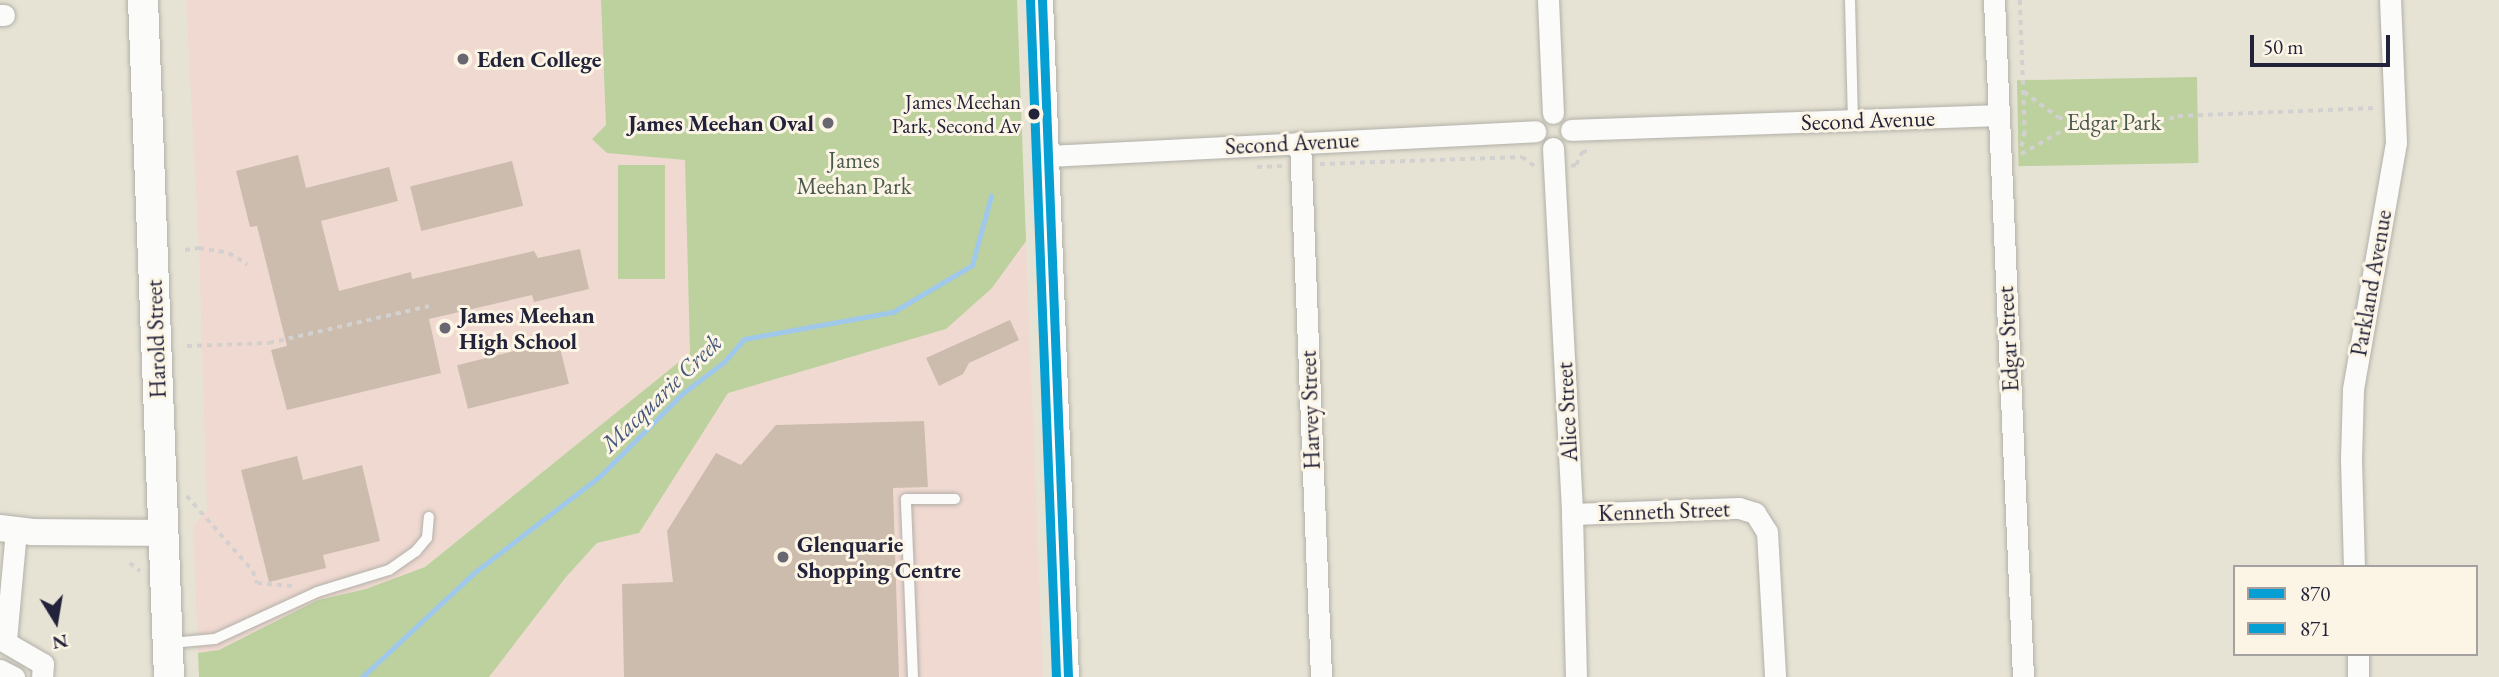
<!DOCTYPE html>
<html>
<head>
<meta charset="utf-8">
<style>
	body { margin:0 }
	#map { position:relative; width:2499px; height:677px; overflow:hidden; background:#e7e3d4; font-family:"EB Garamond",serif }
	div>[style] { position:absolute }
	.built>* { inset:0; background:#f0d9d1 }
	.green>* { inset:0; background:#bcd19e; transform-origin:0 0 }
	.stream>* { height:5px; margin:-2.5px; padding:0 2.5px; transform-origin:2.5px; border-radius:2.5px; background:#a0c8ea }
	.building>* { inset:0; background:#ccbcae; transform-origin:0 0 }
	.path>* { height:3.5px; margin-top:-1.75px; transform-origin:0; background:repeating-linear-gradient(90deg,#d3d1cf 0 5px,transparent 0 10px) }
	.roads { filter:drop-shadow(0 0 2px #b2b0a9) drop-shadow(0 0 2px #b2b0a9) }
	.service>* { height:10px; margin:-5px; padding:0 5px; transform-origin:5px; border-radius:5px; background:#fbfbf9 }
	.minor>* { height:21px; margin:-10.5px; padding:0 10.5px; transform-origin:10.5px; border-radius:10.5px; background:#fbfbf9 }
	.tertiary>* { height:26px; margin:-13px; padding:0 13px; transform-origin:13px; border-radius:13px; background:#fbfbf9 }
	.secondary>* { height:30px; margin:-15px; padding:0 15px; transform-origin:15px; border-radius:15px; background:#fbfbf9 }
	.bus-1>* { height:9px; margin:-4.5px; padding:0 4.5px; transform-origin:4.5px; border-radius:4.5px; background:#059fd4 }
	.bus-2>* { height:9px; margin:-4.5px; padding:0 4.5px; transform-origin:4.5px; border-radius:4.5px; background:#059fd4 }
	.dots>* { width:19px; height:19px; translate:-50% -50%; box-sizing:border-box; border:4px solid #fcf5e5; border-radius:50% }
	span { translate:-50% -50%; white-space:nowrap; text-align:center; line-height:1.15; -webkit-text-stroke:6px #fcf5e5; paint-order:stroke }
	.bus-label { font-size:21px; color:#22223b }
	.right { translate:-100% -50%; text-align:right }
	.poi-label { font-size:23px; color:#22223b; font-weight:700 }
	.left { translate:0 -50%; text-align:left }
	.street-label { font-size:23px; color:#22223b }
	.park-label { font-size:23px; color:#4b5a4e }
	.water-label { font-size:24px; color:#44587b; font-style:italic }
	.legend { position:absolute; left:2233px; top:565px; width:245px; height:91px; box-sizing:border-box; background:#fcf5e5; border:2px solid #a5a1a1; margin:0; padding:9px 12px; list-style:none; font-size:21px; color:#22223b }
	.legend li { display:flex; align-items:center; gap:14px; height:35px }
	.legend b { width:35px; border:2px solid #a5a1a1 }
	.north { position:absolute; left:21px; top:586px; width:70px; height:70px; -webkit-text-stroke:5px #fcf5e5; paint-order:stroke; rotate:169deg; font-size:19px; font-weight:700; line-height:28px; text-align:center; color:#22223b }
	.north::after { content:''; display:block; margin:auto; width:24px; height:32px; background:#22223b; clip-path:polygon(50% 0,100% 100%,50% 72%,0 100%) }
	.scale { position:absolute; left:2250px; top:35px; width:140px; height:32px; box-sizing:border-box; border:4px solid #22223b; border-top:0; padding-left:9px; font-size:21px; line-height:24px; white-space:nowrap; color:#22223b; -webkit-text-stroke:5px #fcf5e5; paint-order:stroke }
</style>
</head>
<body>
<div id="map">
	<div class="built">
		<i style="clip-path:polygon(186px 0,601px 0,606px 125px,592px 139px,607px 153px,685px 160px,690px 353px,425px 567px,366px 589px,318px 600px,219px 650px,198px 653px,193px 526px,207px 511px,199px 248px)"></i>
		<i style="clip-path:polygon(1026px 241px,1043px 677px,489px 677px,566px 577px,598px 543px,639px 533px,728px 392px,946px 329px,992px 288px)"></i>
	</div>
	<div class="green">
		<i style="clip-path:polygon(601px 0,1017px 0,1026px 241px,992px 288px,946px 329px,728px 393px,639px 533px,597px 543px,566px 577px,489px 677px,199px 677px,198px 653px,219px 650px,318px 600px,366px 589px,425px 567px,690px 353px,685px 160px,607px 153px,592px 139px,606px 125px)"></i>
		<i style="left:2197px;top:77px;width:86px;height:180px;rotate:89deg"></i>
		<i style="left:618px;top:165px;width:47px;height:114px"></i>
	</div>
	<div class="stream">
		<i style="left:362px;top:677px;width:154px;rotate:-42.9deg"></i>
		<i style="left:475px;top:572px;width:156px;rotate:-37.5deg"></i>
		<i style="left:599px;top:477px;width:119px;rotate:-45deg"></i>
		<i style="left:683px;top:393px;width:51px;rotate:-37.1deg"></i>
		<i style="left:724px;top:362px;width:30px;rotate:-49deg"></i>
		<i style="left:744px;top:339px;width:151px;rotate:-10.3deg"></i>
		<i style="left:893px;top:312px;width:92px;rotate:-30.7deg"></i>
		<i style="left:972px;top:265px;width:72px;rotate:-74.6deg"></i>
	</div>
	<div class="building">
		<i style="clip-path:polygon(298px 155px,306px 188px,389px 167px,398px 201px,321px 221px,339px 291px,411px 272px,412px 279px,534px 251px,538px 258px,580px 249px,589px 289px,534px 302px,532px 295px,429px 319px,441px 373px,287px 410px,271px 350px,287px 346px,257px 226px,250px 227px,236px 171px)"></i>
		<i style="left:512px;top:161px;width:46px;height:105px;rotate:76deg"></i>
		<i style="clip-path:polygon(1010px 320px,1019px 340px,969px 363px,963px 374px,939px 386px,926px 358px)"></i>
		<i style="left:558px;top:340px;width:45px;height:104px;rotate:76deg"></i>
		<i style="clip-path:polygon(924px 421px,928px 487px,893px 488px,899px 677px,624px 677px,622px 584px,673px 582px,667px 531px,716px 453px,741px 465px,776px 425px)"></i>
		<i style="clip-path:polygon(297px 456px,303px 480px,362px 465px,380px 541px,323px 555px,326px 568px,269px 582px,241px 470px)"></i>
	</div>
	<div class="path">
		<i style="left:2020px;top:0;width:132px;rotate:87.8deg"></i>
		<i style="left:2025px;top:132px;width:19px;rotate:102deg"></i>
		<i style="left:2024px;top:92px;width:42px;rotate:36.3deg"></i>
		<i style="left:2058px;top:117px;width:17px;rotate:24deg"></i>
		<i style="left:2021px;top:154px;width:61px;rotate:-29.5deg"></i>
		<i style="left:2074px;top:124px;width:54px;rotate:-2.1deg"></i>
		<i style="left:2128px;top:122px;width:22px;rotate:8deg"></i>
		<i style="left:2150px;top:125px;width:29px;rotate:-18deg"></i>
		<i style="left:2178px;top:116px;width:197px;rotate:-2.3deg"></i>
		<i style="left:1320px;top:164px;width:202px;rotate:-2deg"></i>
		<i style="left:1522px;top:157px;width:17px;rotate:36deg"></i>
		<i style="left:1571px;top:166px;width:5px;rotate:-11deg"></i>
		<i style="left:1576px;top:165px;width:14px;rotate:-65deg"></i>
		<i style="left:1582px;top:152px;width:8px;rotate:-7deg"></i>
		<i style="left:1257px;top:167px;width:27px;rotate:-2deg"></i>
		<i style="left:185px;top:250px;width:14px;rotate:-8deg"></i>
		<i style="left:199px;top:248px;width:30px;rotate:9deg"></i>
		<i style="left:229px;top:253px;width:22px;rotate:32deg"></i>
		<i style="left:187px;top:346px;width:82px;rotate:-2.1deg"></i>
		<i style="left:269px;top:343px;width:164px;rotate:-13deg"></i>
		<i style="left:187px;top:496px;width:100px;rotate:48.7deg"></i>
		<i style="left:253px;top:571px;width:13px;rotate:72deg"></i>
		<i style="left:257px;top:583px;width:35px;rotate:5deg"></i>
		<i style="left:130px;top:563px;width:13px;rotate:39deg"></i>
	</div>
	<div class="roads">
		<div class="service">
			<i style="left:1850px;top:0;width:120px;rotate:88.6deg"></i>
			<i style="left:171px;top:643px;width:44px;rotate:-5.2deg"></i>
			<i style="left:215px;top:639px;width:112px;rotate:-24.7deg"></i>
			<i style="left:317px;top:592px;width:75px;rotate:-17deg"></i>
			<i style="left:389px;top:570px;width:33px;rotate:-35deg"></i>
			<i style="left:416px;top:551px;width:17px;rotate:-50deg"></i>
			<i style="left:427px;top:538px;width:21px;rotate:-85deg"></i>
			<i style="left:913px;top:677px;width:178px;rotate:-92.3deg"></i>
			<i style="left:906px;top:499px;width:49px"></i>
		</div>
		<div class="minor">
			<i style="left:1042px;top:0;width:677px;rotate:87.8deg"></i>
			<i style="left:1548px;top:0;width:113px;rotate:87.5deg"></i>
			<i style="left:1994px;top:0;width:678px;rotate:87.55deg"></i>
			<i style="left:0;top:15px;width:4px"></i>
			<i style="left:1571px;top:130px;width:427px;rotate:-2deg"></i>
			<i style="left:1300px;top:142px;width:535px;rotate:87.75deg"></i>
			<i style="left:1553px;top:148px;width:366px;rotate:87deg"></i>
			<i style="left:1572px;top:514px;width:163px;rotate:88.6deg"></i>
			<i style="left:1049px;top:156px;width:487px;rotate:-2.9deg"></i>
			<i style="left:1572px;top:514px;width:167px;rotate:-2.1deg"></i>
			<i style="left:1739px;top:508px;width:17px;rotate:17deg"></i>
			<i style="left:1755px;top:513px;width:22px;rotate:58deg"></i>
			<i style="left:1767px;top:532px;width:145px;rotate:86.8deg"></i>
			<i style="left:2354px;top:567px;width:109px;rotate:-91.6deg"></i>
			<i style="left:2351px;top:458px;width:69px;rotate:-88.3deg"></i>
			<i style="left:2353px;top:389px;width:251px;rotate:-80.1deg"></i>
			<i style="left:2396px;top:142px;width:142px;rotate:-92.4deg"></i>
			<i style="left:0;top:639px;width:50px;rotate:30.2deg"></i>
			<i style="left:43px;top:664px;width:13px;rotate:94deg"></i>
			<i style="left:6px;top:640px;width:110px;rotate:-84.8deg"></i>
			<i style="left:2358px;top:654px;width:23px;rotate:90deg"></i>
			<i style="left:0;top:670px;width:16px;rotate:27deg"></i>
		</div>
		<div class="tertiary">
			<i style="left:0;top:528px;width:33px;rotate:7deg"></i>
			<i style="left:33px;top:532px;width:131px;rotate:0.4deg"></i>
		</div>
		<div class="secondary">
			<i style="left:143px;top:0;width:677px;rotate:87.8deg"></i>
		</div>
	</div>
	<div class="bus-1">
		<i style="left:1042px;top:0;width:677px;rotate:87.8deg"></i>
	</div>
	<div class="bus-2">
		<i style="left:1030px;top:0;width:677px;rotate:87.8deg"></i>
	</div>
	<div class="dots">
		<i style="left:463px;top:59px;background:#676671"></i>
		<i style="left:1034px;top:114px;background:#22223b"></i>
		<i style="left:828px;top:123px;background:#676671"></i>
		<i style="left:445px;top:328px;background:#676671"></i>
		<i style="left:783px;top:557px;background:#676671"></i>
	</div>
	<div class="bus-label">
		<span class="right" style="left:1021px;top:114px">James Meehan<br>Park, Second Av</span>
	</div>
	<div class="poi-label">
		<span class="left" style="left:477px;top:59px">Eden College</span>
		<span class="right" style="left:814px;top:123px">James Meehan Oval</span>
		<span class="left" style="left:459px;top:328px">James Meehan<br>High School</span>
		<span class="left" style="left:797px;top:557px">Glenquarie<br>Shopping Centre</span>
	</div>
	<div class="street-label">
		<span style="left:1868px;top:120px;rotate:-2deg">Second Avenue</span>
		<span style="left:1292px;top:143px;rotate:-3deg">Second Avenue</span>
		<span style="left:2371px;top:283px;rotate:-80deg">Parkland Avenue</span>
		<span style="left:156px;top:339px;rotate:-92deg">Harold Street</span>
		<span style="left:2008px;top:339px;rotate:-93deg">Edgar Street</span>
		<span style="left:1310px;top:410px;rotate:-92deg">Harvey Street</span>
		<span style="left:1567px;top:412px;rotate:-93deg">Alice Street</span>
		<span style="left:1664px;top:511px;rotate:-2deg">Kenneth Street</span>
	</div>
	<div class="park-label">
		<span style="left:2114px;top:122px">Edgar Park</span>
		<span style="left:854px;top:173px">James<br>Meehan Park</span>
	</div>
	<div class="water-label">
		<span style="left:661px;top:393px;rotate:-44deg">Macquarie Creek</span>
	</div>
	<ul class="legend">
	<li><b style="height:9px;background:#059fd4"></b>870</li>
	<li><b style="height:9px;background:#059fd4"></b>871</li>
	</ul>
	<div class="north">N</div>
	<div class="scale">50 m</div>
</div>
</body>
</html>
